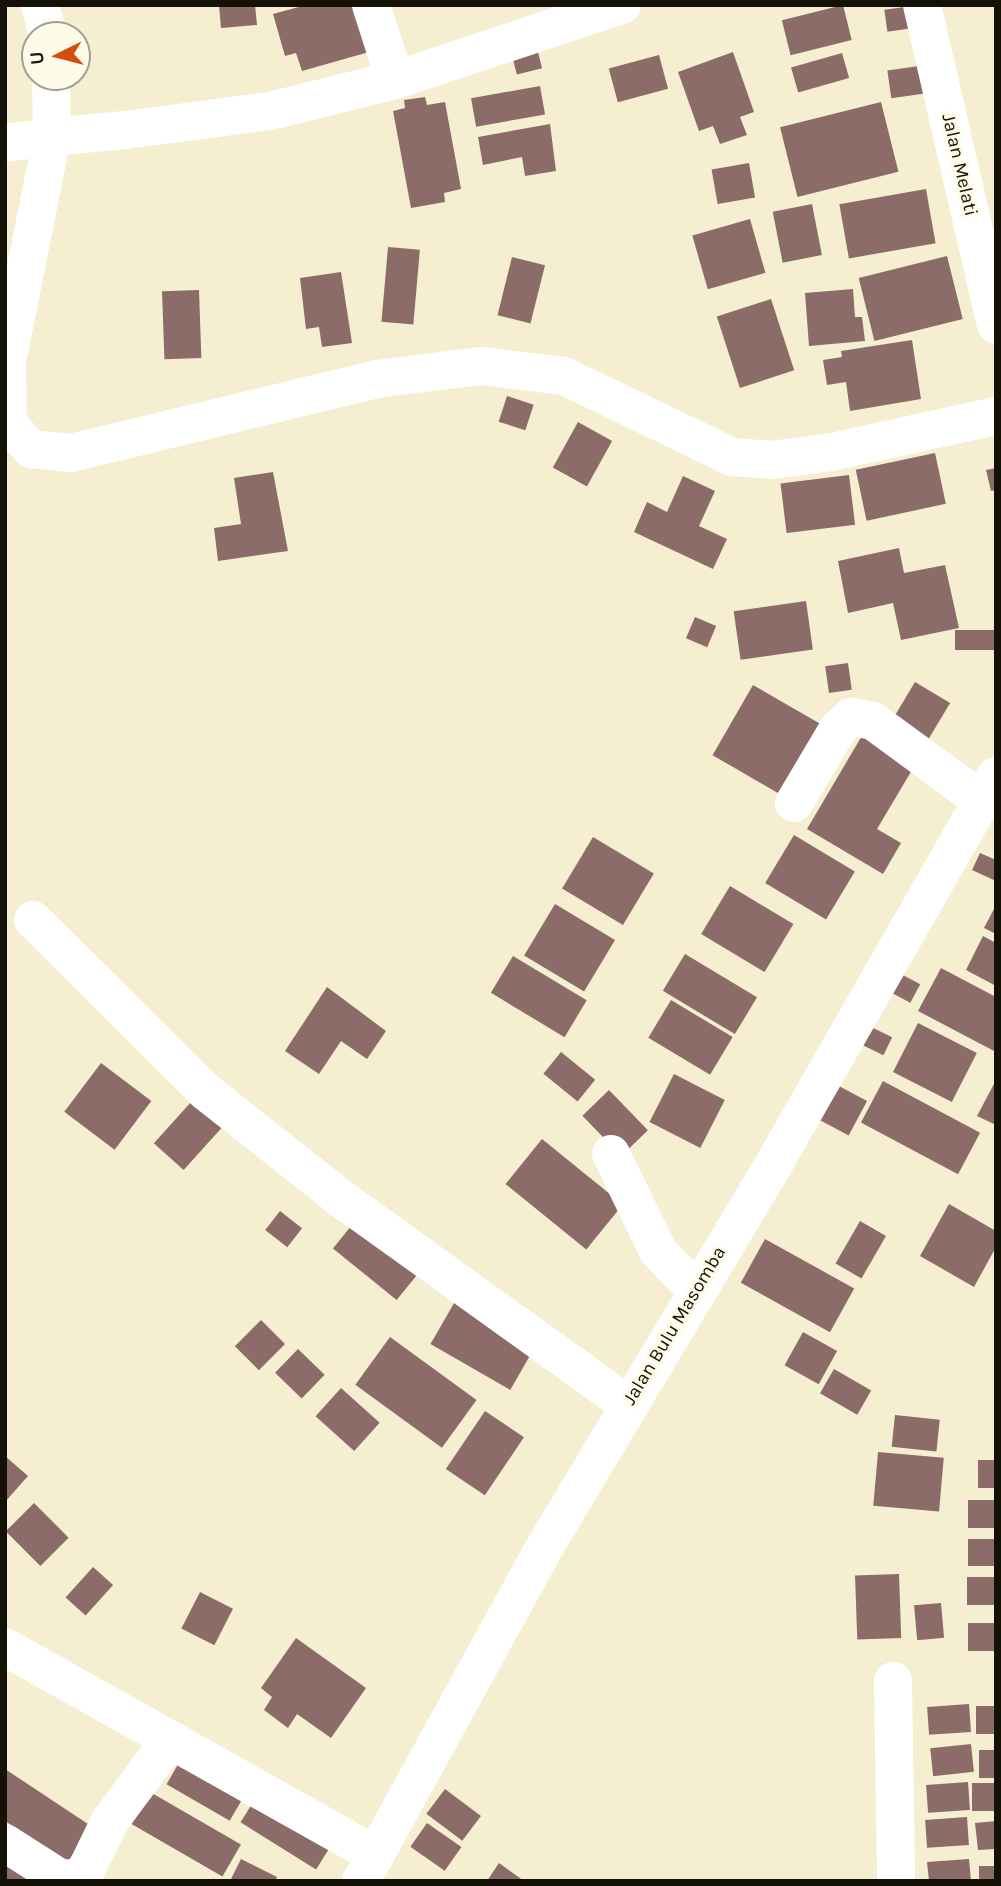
<!DOCTYPE html>
<html>
<head>
<meta charset="utf-8">
<style>
	body { margin:0 }
	#map { position:relative; width:1001px; height:1886px; overflow:hidden; background:#f5eed0; font-family:Karla,sans-serif }
	div>[style] { position:absolute }
	.building>* { inset:0; background:#8b6c69; transform-origin:0 0 }
	.minor>* { height:38px; margin:-19px; padding:0 19px; transform-origin:19px; border-radius:19px; background:#fff }
	span { translate:-50% -50%; white-space:nowrap; text-align:center; line-height:1.15; -webkit-text-stroke:7px #fffbe9; paint-order:stroke }
	.street-label { font-size:19px; color:#141207 }
	.frame { position:absolute; inset:0; border:7px solid #141207; pointer-events:none }
	.north { position:absolute; left:21px; top:21px; width:70px; height:70px; box-sizing:border-box; background:#fffbe9; border:2px solid #a19e8f; border-radius:50%; rotate:264deg; font-size:19px; font-weight:700; line-height:28px; text-align:center; color:#141207 }
	.north::after { content:''; display:block; margin:auto; width:24px; height:32px; background:#d34d0e; clip-path:polygon(50% 0,100% 100%,50% 72%,0 100%) }
</style>
</head>
<body>
<div id="map">
	<div class="building">
		<i style="clip-path:polygon(219px 5px,255px 5px,257px 25px,221px 28px)"></i>
		<i style="clip-path:polygon(306px 5px,356px 5px,376px 50px,302px 71px,296px 53px,285px 56px,273px 14px)"></i>
		<i style="left:843px;top:5px;width:36px;height:63px;rotate:76deg"></i>
		<i style="left:919px;top:5px;width:22px;height:35px;rotate:82deg"></i>
		<i style="left:536px;top:44px;width:25px;height:26px;rotate:76deg"></i>
		<i style="clip-path:polygon(733px 52px,754px 112px,740px 117px,747px 135px,720px 144px,713px 126px,699px 131px,678px 72px)"></i>
		<i style="left:842px;top:53px;width:26px;height:53px;rotate:74deg"></i>
		<i style="left:659px;top:55px;width:35px;height:52px;rotate:75deg"></i>
		<i style="left:926px;top:65px;width:28px;height:39px;rotate:82deg"></i>
		<i style="left:540px;top:86px;width:29px;height:70px;rotate:80deg"></i>
		<i style="clip-path:polygon(425px 97px,427px 105px,445px 102px,461px 189px,444px 193px,445px 202px,411px 208px,393px 111px,405px 108px,404px 100px)"></i>
		<i style="left:881px;top:102px;width:72px;height:104px;rotate:76deg"></i>
		<i style="clip-path:polygon(550px 124px,556px 171px,525px 176px,522px 157px,483px 165px,478px 137px)"></i>
		<i style="left:749px;top:163px;width:35px;height:38px;rotate:80deg"></i>
		<i style="left:926px;top:189px;width:55px;height:88px;rotate:80deg"></i>
		<i style="left:812px;top:204px;width:52px;height:40px;rotate:79deg"></i>
		<i style="left:750px;top:219px;width:56px;height:60px;rotate:74deg"></i>
		<i style="left:388px;top:247px;width:32px;height:75px;rotate:5deg"></i>
		<i style="left:947px;top:256px;width:65px;height:91px;rotate:76deg"></i>
		<i style="left:512px;top:257px;width:34px;height:60px;rotate:14deg"></i>
		<i style="clip-path:polygon(341px 272px,352px 343px,322px 347px,319px 327px,306px 329px,300px 278px)"></i>
		<i style="clip-path:polygon(853px 289px,855px 317px,862px 317px,865px 341px,809px 346px,805px 293px)"></i>
		<i style="left:199px;top:290px;width:68px;height:37px;rotate:88deg"></i>
		<i style="left:771px;top:299px;width:75px;height:57px;rotate:72deg"></i>
		<i style="clip-path:polygon(912px 340px,921px 399px,850px 411px,846px 382px,827px 385px,823px 360px,842px 357px,841px 351px)"></i>
		<i style="left:507px;top:396px;width:28px;height:27px;rotate:18deg"></i>
		<i style="left:578px;top:422px;width:39px;height:52px;rotate:29deg"></i>
		<i style="left:935px;top:453px;width:52px;height:81px;rotate:78deg"></i>
		<i style="clip-path:polygon(996px 468px,996px 490px,991px 491px,986px 470px)"></i>
		<i style="clip-path:polygon(273px 472px,288px 551px,218px 561px,214px 528px,241px 524px,234px 478px)"></i>
		<i style="left:849px;top:475px;width:50px;height:69px;rotate:83deg"></i>
		<i style="clip-path:polygon(683px 476px,715px 491px,699px 526px,727px 539px,713px 569px,634px 532px,647px 502px,667px 512px)"></i>
		<i style="clip-path:polygon(899px 548px,904px 573px,945px 565px,959px 628px,901px 640px,893px 603px,848px 613px,838px 561px)"></i>
		<i style="left:806px;top:601px;width:49px;height:73px;rotate:82deg"></i>
		<i style="left:695px;top:617px;width:23px;height:23px;rotate:23deg"></i>
		<i style="left:996px;top:630px;width:20px;height:41px;rotate:90deg"></i>
		<i style="left:848px;top:663px;width:27px;height:23px;rotate:82deg"></i>
		<i style="left:915px;top:682px;width:41px;height:48px;rotate:31deg"></i>
		<i style="left:753px;top:685px;width:79px;height:81px;rotate:30deg"></i>
		<i style="clip-path:polygon(863px 734px,915px 765px,877px 829px,901px 843px,883px 874px,807px 829px)"></i>
		<i style="left:794px;top:835px;width:71px;height:56px;rotate:31deg"></i>
		<i style="left:593px;top:837px;width:71px;height:60px;rotate:31deg"></i>
		<i style="clip-path:polygon(980px 853px,996px 860px,996px 881px,972px 870px)"></i>
		<i style="left:730px;top:886px;width:74px;height:56px;rotate:31deg"></i>
		<i style="left:555px;top:904px;width:70px;height:60px;rotate:31deg"></i>
		<i style="clip-path:polygon(996px 905px,996px 934px,984px 928px)"></i>
		<i style="clip-path:polygon(983px 936px,996px 943px,996px 986px,966px 970px)"></i>
		<i style="left:685px;top:954px;width:84px;height:43px;rotate:31deg"></i>
		<i style="left:513px;top:956px;width:86px;height:43px;rotate:31deg"></i>
		<i style="clip-path:polygon(941px 968px,996px 997px,996px 1052px,918px 1011px)"></i>
		<i style="left:899px;top:973px;width:24px;height:21px;rotate:28deg"></i>
		<i style="clip-path:polygon(327px 987px,386px 1031px,367px 1059px,341px 1041px,319px 1074px,285px 1051px)"></i>
		<i style="left:671px;top:1000px;width:72px;height:44px;rotate:31deg"></i>
		<i style="left:918px;top:1023px;width:66px;height:55px;rotate:27deg"></i>
		<i style="left:867px;top:1025px;width:28px;height:20px;rotate:26deg"></i>
		<i style="left:561px;top:1052px;width:44px;height:28px;rotate:39deg"></i>
		<i style="left:101px;top:1063px;width:63px;height:61px;rotate:37deg"></i>
		<i style="left:674px;top:1074px;width:57px;height:54px;rotate:27deg"></i>
		<i style="clip-path:polygon(996px 1080px,996px 1125px,977px 1116px)"></i>
		<i style="left:883px;top:1081px;width:110px;height:47px;rotate:28deg"></i>
		<i style="left:837px;top:1085px;width:34px;height:39px;rotate:28deg"></i>
		<i style="left:609px;top:1090px;width:56px;height:37px;rotate:46deg"></i>
		<i style="left:192px;top:1101px;width:40px;height:57px;rotate:42deg"></i>
		<i style="left:542px;top:1139px;width:104px;height:58px;rotate:39deg"></i>
		<i style="clip-path:polygon(949px 1204px,996px 1231px,996px 1247px,974px 1287px,920px 1256px)"></i>
		<i style="left:280px;top:1211px;width:28px;height:24px;rotate:38deg"></i>
		<i style="left:360px;top:1215px;width:82px;height:43px;rotate:39deg"></i>
		<i style="left:860px;top:1221px;width:30px;height:49px;rotate:30deg"></i>
		<i style="left:765px;top:1239px;width:102px;height:50px;rotate:29deg"></i>
		<i style="left:457px;top:1298px;width:92px;height:53px;rotate:30deg"></i>
		<i style="left:261px;top:1320px;width:34px;height:37px;rotate:45deg"></i>
		<i style="left:803px;top:1332px;width:39px;height:38px;rotate:29deg"></i>
		<i style="left:390px;top:1337px;width:107px;height:59px;rotate:36deg"></i>
		<i style="left:298px;top:1349px;width:37px;height:33px;rotate:44deg"></i>
		<i style="left:834px;top:1369px;width:43px;height:28px;rotate:30deg"></i>
		<i style="left:341px;top:1388px;width:52px;height:38px;rotate:42deg"></i>
		<i style="left:485px;top:1411px;width:47px;height:70px;rotate:34deg"></i>
		<i style="left:895px;top:1415px;width:45px;height:32px;rotate:6deg"></i>
		<i style="left:878px;top:1452px;width:66px;height:54px;rotate:5deg"></i>
		<i style="clip-path:polygon(5px 1456px,28px 1476px,5px 1502px)"></i>
		<i style="left:996px;top:1460px;width:28px;height:18px;rotate:90deg"></i>
		<i style="left:996px;top:1500px;width:28px;height:28px;rotate:90deg"></i>
		<i style="left:34px;top:1503px;width:49px;height:40px;rotate:45deg"></i>
		<i style="left:996px;top:1539px;width:27px;height:28px;rotate:90deg"></i>
		<i style="left:93px;top:1567px;width:27px;height:41px;rotate:42deg"></i>
		<i style="left:899px;top:1574px;width:64px;height:44px;rotate:88deg"></i>
		<i style="left:996px;top:1577px;width:28px;height:29px;rotate:90deg"></i>
		<i style="left:200px;top:1592px;width:37px;height:41px;rotate:27deg"></i>
		<i style="left:941px;top:1603px;width:35px;height:27px;rotate:85deg"></i>
		<i style="left:996px;top:1623px;width:28px;height:28px;rotate:90deg"></i>
		<i style="clip-path:polygon(296px 1638px,366px 1688px,331px 1738px,297px 1714px,288px 1728px,264px 1710px,272px 1697px,261px 1688px)"></i>
		<i style="left:969px;top:1704px;width:28px;height:42px;rotate:86deg"></i>
		<i style="left:996px;top:1706px;width:28px;height:20px;rotate:90deg"></i>
		<i style="left:971px;top:1744px;width:28px;height:41px;rotate:84deg"></i>
		<i style="left:996px;top:1750px;width:28px;height:17px;rotate:90deg"></i>
		<i style="left:184px;top:1754px;width:73px;height:35px;rotate:30deg"></i>
		<i style="clip-path:polygon(5px 1769px,91px 1826px,68px 1862px,5px 1821px)"></i>
		<i style="left:968px;top:1782px;width:28px;height:42px;rotate:86deg"></i>
		<i style="left:996px;top:1783px;width:28px;height:24px;rotate:90deg"></i>
		<i style="left:445px;top:1789px;width:45px;height:31px;rotate:37deg"></i>
		<i style="left:150px;top:1792px;width:105px;height:37px;rotate:30deg"></i>
		<i style="left:257px;top:1796px;width:89px;height:31px;rotate:32deg"></i>
		<i style="left:967px;top:1817px;width:28px;height:42px;rotate:86deg"></i>
		<i style="clip-path:polygon(996px 1821px,996px 1849px,978px 1850px,975px 1823px)"></i>
		<i style="left:427px;top:1823px;width:42px;height:29px;rotate:35deg"></i>
		<i style="clip-path:polygon(5px 1852px,39px 1881px,5px 1881px)"></i>
		<i style="clip-path:polygon(241px 1859px,277px 1877px,275px 1881px,230px 1881px)"></i>
		<i style="clip-path:polygon(969px 1859px,971px 1881px,929px 1881px,927px 1862px)"></i>
		<i style="clip-path:polygon(499px 1863px,524px 1881px,487px 1881px)"></i>
		<i style="left:996px;top:1866px;width:15px;height:17px;rotate:90deg"></i>
	</div>
	<div class="minor">
		<i style="left:40px;top:5px;width:31px;rotate:75deg"></i>
		<i style="left:371px;top:5px;width:79px;rotate:72.3deg"></i>
		<i style="left:922px;top:5px;width:328px;rotate:77deg"></i>
		<i style="left:51px;top:77px;width:60px;rotate:89deg"></i>
		<i style="left:52px;top:137px;width:73px;rotate:-5.5deg"></i>
		<i style="left:125px;top:130px;width:146px;rotate:-7.5deg"></i>
		<i style="left:270px;top:111px;width:129px;rotate:-13.9deg"></i>
		<i style="left:395px;top:80px;width:239px;rotate:-18.3deg"></i>
		<i style="left:5px;top:143px;width:47px;rotate:-7.3deg"></i>
		<i style="left:52px;top:137px;width:230px;rotate:101.3deg"></i>
		<i style="left:7px;top:363px;width:61px;rotate:89.1deg"></i>
		<i style="left:8px;top:424px;width:34px;rotate:47deg"></i>
		<i style="left:31px;top:449px;width:40px;rotate:5.7deg"></i>
		<i style="left:71px;top:453px;width:314px;rotate:-13.6deg"></i>
		<i style="left:376px;top:379px;width:106px;rotate:-7.1deg"></i>
		<i style="left:481px;top:366px;width:84px;rotate:6.9deg"></i>
		<i style="left:564px;top:376px;width:187px;rotate:25.7deg"></i>
		<i style="left:732px;top:457px;width:39px;rotate:4deg"></i>
		<i style="left:771px;top:460px;width:62px;rotate:-7.5deg"></i>
		<i style="left:832px;top:452px;width:168px;rotate:-12.4deg"></i>
		<i style="left:794px;top:803px;width:86px;rotate:-59.3deg"></i>
		<i style="left:838px;top:729px;width:18px;rotate:-43deg"></i>
		<i style="left:851px;top:717px;width:22px;rotate:10deg"></i>
		<i style="left:873px;top:721px;width:134px;rotate:36.2deg"></i>
		<i style="left:33px;top:920px;width:243px;rotate:44.8deg"></i>
		<i style="left:205px;top:1091px;width:171px;rotate:38.3deg"></i>
		<i style="left:339px;top:1197px;width:356px;rotate:35.7deg"></i>
		<i style="left:611px;top:1154px;width:108px;rotate:64.1deg"></i>
		<i style="left:658px;top:1251px;width:54px;rotate:45.7deg"></i>
		<i style="left:5px;top:1647px;width:423px;rotate:29.3deg"></i>
		<i style="left:893px;top:1681px;width:200px;rotate:89.1deg"></i>
		<i style="left:5px;top:1843px;width:65px;rotate:32.5deg"></i>
		<i style="left:60px;top:1878px;width:15px;rotate:4deg"></i>
		<i style="left:75px;top:1879px;width:14px;rotate:-39deg"></i>
		<i style="left:86px;top:1870px;width:55px;rotate:-63.9deg"></i>
		<i style="left:110px;top:1821px;width:101px;rotate:-53.5deg"></i>
		<i style="left:361px;top:1881px;width:372px;rotate:-61.2deg"></i>
		<i style="left:540px;top:1555px;width:460px;rotate:-59.1deg"></i>
		<i style="left:776px;top:1160px;width:443px;rotate:-60.2deg"></i>
	</div>
	<div class="street-label">
		<span style="left:959px;top:165px;rotate:77deg">Jalan Melati</span>
		<span style="left:675px;top:1326px;rotate:-59deg">Jalan Bulu Masomba</span>
	</div>
	<div class="frame"></div>
	<div class="north">U</div>
</div>
</body>
</html>
